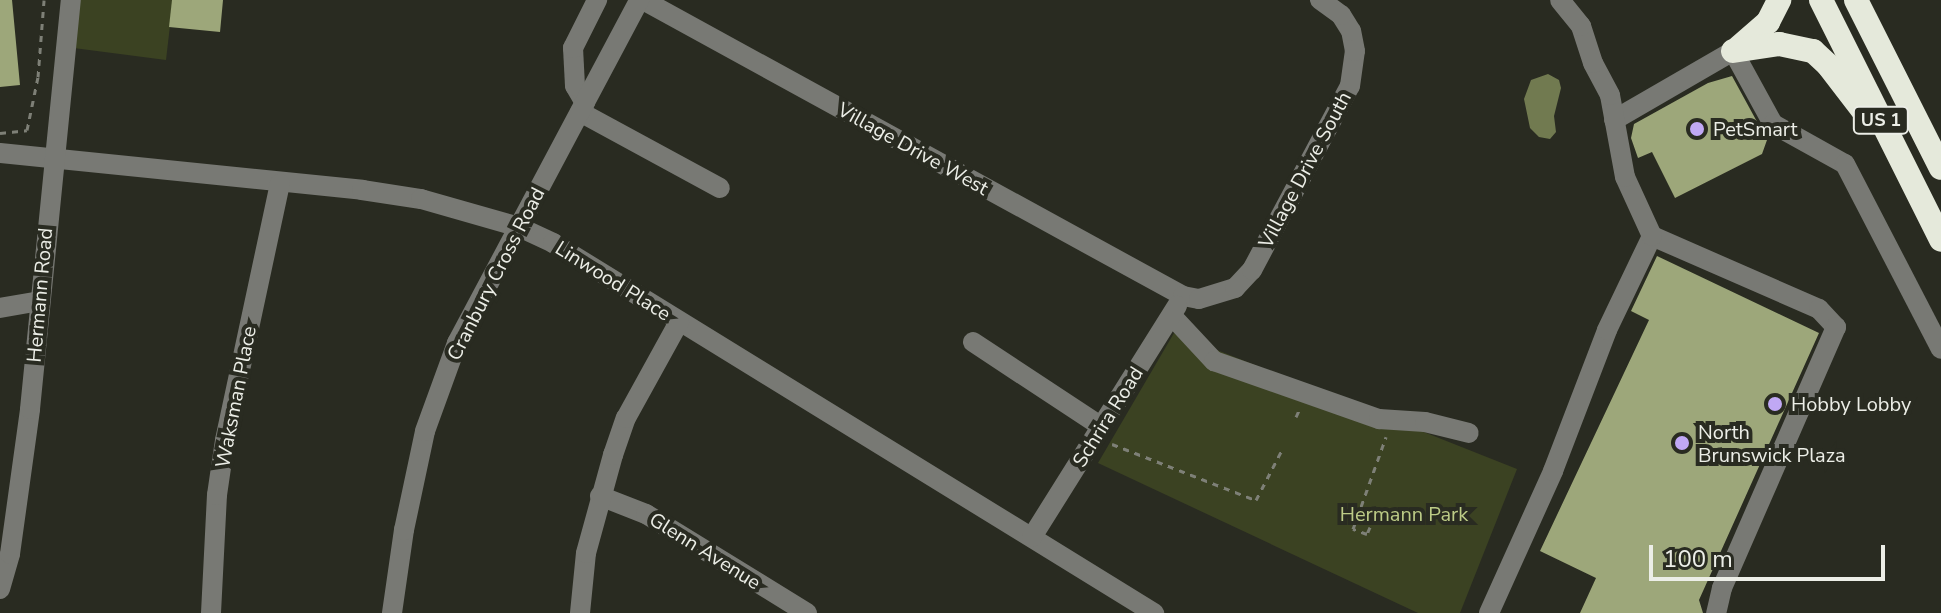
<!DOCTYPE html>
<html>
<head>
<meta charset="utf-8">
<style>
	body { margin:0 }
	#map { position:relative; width:1941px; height:613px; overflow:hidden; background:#292b21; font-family:"Nunito Sans",sans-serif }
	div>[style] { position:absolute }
	.green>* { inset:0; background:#3b4222 }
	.water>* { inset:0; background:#717a50 }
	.building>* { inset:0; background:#9da77a }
	.path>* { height:3px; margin-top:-1.5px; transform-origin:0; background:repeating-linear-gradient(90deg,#7e8077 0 6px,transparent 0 12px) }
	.minor>* { height:20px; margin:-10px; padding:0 10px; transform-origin:10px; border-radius:10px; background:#787974 }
	.highway>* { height:24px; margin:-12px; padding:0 12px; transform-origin:12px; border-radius:12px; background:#e5e9db }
	.dots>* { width:22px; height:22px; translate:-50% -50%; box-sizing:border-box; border:4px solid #292b21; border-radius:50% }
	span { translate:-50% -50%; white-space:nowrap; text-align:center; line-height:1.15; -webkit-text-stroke:8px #292b21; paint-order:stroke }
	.shield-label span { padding:2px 6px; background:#292b21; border:2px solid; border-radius:6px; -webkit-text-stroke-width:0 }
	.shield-label { font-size:18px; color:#eceee7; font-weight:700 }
	.poi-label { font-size:20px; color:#eceee7 }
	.left { translate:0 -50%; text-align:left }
	.street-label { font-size:20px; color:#eceee7 }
	.park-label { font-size:20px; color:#bdcc87 }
	.scale { position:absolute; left:1649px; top:545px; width:236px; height:36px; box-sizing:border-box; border:4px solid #eceee7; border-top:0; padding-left:10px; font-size:24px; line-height:28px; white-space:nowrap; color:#eceee7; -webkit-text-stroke:6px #292b21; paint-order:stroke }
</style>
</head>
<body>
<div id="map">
	<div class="green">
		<i style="clip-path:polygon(71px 0,173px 0,166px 60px,66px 47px)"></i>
		<i style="clip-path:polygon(1174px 333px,1517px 469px,1460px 613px,1418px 613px,1098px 463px)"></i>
	</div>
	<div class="water">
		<i style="clip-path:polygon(1548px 74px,1559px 80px,1561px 88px,1554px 116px,1556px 132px,1550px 139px,1539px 137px,1530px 128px,1524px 99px,1531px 80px)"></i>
	</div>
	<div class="building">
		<i style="clip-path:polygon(0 0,12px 0,20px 85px,0 87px)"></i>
		<i style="clip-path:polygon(172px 0,223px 0,220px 32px,169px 27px)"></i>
		<i style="clip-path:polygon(1732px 76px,1767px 140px,1762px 154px,1675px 198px,1652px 152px,1638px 158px,1631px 138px,1634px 124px,1708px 83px)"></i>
		<i style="clip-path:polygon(1657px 256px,1819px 333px,1699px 600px,1703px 613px,1580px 613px,1596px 578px,1540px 551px,1649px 320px,1631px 311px)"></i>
	</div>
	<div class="path">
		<i style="left:0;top:133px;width:27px;rotate:-6deg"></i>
		<i style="left:27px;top:130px;width:54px;rotate:-78.3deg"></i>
		<i style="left:38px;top:77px;width:77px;rotate:-85.5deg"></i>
		<i style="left:1296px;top:417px;width:10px;rotate:-66deg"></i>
		<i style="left:1112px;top:444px;width:155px;rotate:21.3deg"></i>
		<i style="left:1256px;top:500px;width:59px;rotate:-62.6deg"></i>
		<i style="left:1370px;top:527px;width:8px;rotate:113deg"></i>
		<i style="left:1367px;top:534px;width:15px;rotate:-160deg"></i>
		<i style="left:1353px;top:529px;width:98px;rotate:-70.3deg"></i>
	</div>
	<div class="minor">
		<i style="left:643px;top:0;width:616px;rotate:28.73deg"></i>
		<i style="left:1183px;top:296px;width:16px;rotate:11deg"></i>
		<i style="left:1199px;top:299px;width:38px;rotate:-17deg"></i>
		<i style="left:1235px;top:288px;width:25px;rotate:-47deg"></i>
		<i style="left:1252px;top:270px;width:208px;rotate:-62deg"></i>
		<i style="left:1350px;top:86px;width:35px;rotate:-82deg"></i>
		<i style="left:1355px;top:51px;width:20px;rotate:-101deg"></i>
		<i style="left:1351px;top:31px;width:19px;rotate:-122deg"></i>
		<i style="left:1341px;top:15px;width:26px;rotate:-144deg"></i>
		<i style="left:585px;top:103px;width:20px;rotate:-120deg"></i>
		<i style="left:575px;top:86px;width:38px;rotate:-93deg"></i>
		<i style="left:573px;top:48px;width:54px;rotate:-63.4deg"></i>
		<i style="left:580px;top:112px;width:159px;rotate:28.5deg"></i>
		<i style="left:1614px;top:120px;width:138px;rotate:-30.1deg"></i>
		<i style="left:1733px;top:51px;width:83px;rotate:61.3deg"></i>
		<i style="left:1773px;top:124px;width:82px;rotate:29.1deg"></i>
		<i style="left:1845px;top:164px;width:208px;rotate:62.6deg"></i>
		<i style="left:0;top:153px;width:364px;rotate:5.8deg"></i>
		<i style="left:362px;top:190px;width:60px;rotate:8.7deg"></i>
		<i style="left:421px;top:199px;width:102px;rotate:15.9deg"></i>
		<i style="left:519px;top:227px;width:38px;rotate:25deg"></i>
		<i style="left:553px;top:243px;width:706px;rotate:31.62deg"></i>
		<i style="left:1652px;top:236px;width:182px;rotate:23.6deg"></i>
		<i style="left:1819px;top:309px;width:25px;rotate:47deg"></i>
		<i style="left:1836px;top:327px;width:285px;rotate:113.6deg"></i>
		<i style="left:1722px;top:588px;width:26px;rotate:103deg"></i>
		<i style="left:0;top:308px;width:39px;rotate:-10deg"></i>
		<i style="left:1172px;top:316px;width:62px;rotate:47deg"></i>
		<i style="left:1214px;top:361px;width:175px;rotate:19.4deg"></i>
		<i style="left:1379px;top:419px;width:46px;rotate:3.7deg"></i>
		<i style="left:1425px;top:422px;width:45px;rotate:14deg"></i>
		<i style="left:973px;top:342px;width:154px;rotate:33.4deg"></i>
		<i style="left:600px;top:496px;width:49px;rotate:21.4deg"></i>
		<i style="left:646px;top:514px;width:189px;rotate:31.6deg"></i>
		<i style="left:1032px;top:537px;width:273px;rotate:-57.9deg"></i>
		<i style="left:0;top:589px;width:36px;rotate:-74deg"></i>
		<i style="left:10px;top:554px;width:146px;rotate:-82.1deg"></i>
		<i style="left:30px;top:409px;width:411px;rotate:-84.3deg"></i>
		<i style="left:211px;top:613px;width:118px;rotate:-87.1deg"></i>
		<i style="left:217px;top:495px;width:56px;rotate:-81.7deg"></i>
		<i style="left:225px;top:440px;width:262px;rotate:-77.9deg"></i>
		<i style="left:392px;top:613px;width:84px;rotate:-81.8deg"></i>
		<i style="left:404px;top:530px;width:101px;rotate:-78deg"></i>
		<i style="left:425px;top:431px;width:94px;rotate:-70deg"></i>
		<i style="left:457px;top:343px;width:388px;rotate:-62deg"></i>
		<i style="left:580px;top:613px;width:60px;rotate:-84.3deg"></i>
		<i style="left:586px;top:553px;width:102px;rotate:-74.6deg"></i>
		<i style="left:613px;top:455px;width:39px;rotate:-71deg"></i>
		<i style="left:626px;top:418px;width:110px;rotate:-61.1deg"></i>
		<i style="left:1489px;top:613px;width:156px;rotate:-65.7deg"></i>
		<i style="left:1553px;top:471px;width:151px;rotate:-69deg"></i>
		<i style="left:1607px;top:330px;width:104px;rotate:-64.4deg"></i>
		<i style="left:1652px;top:236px;width:65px;rotate:-114.6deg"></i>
		<i style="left:1625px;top:177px;width:83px;rotate:-100.4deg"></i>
		<i style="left:1610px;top:95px;width:36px;rotate:-118deg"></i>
		<i style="left:1593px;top:63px;width:39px;rotate:-108deg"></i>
		<i style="left:1581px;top:26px;width:33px;rotate:-129deg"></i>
	</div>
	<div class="highway">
		<i style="left:1821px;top:0;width:268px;rotate:63.4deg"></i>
		<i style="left:1856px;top:0;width:188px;rotate:63.2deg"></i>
		<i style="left:1738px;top:48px;width:40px;rotate:-41deg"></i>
		<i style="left:1768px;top:22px;width:25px;rotate:-63deg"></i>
		<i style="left:1733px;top:51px;width:47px;rotate:-8.7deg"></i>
		<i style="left:1779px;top:44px;width:35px;rotate:12deg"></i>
		<i style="left:1813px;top:51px;width:21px;rotate:43deg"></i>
		<i style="left:1828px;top:65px;width:59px;rotate:52.5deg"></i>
	</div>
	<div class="dots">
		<i style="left:1697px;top:129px;background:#c0a8f4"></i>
		<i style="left:1775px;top:404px;background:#c0a8f4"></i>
		<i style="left:1682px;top:443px;background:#c0a8f4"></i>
	</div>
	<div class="shield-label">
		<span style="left:1881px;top:120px">US 1</span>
	</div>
	<div class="poi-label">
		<span class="left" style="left:1713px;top:129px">PetSmart</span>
		<span class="left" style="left:1791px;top:404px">Hobby Lobby</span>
		<span class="left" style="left:1698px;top:444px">North<br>Brunswick Plaza</span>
	</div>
	<div class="street-label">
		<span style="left:913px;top:149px;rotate:29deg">Village Drive West</span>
		<span style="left:1305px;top:170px;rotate:-62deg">Village Drive South</span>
		<span style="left:496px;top:274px;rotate:-63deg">Cranbury Cross Road</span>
		<span style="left:613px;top:281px;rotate:32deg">Linwood Place</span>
		<span style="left:40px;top:295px;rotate:-85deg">Hermann Road</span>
		<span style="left:236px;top:397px;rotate:-79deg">Waksman Place</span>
		<span style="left:1108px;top:417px;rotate:-58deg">Schrira Road</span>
		<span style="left:705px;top:551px;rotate:32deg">Glenn Avenue</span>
	</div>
	<div class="park-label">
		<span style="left:1404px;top:514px">Hermann Park</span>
	</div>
	<div class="scale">100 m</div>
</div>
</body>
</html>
